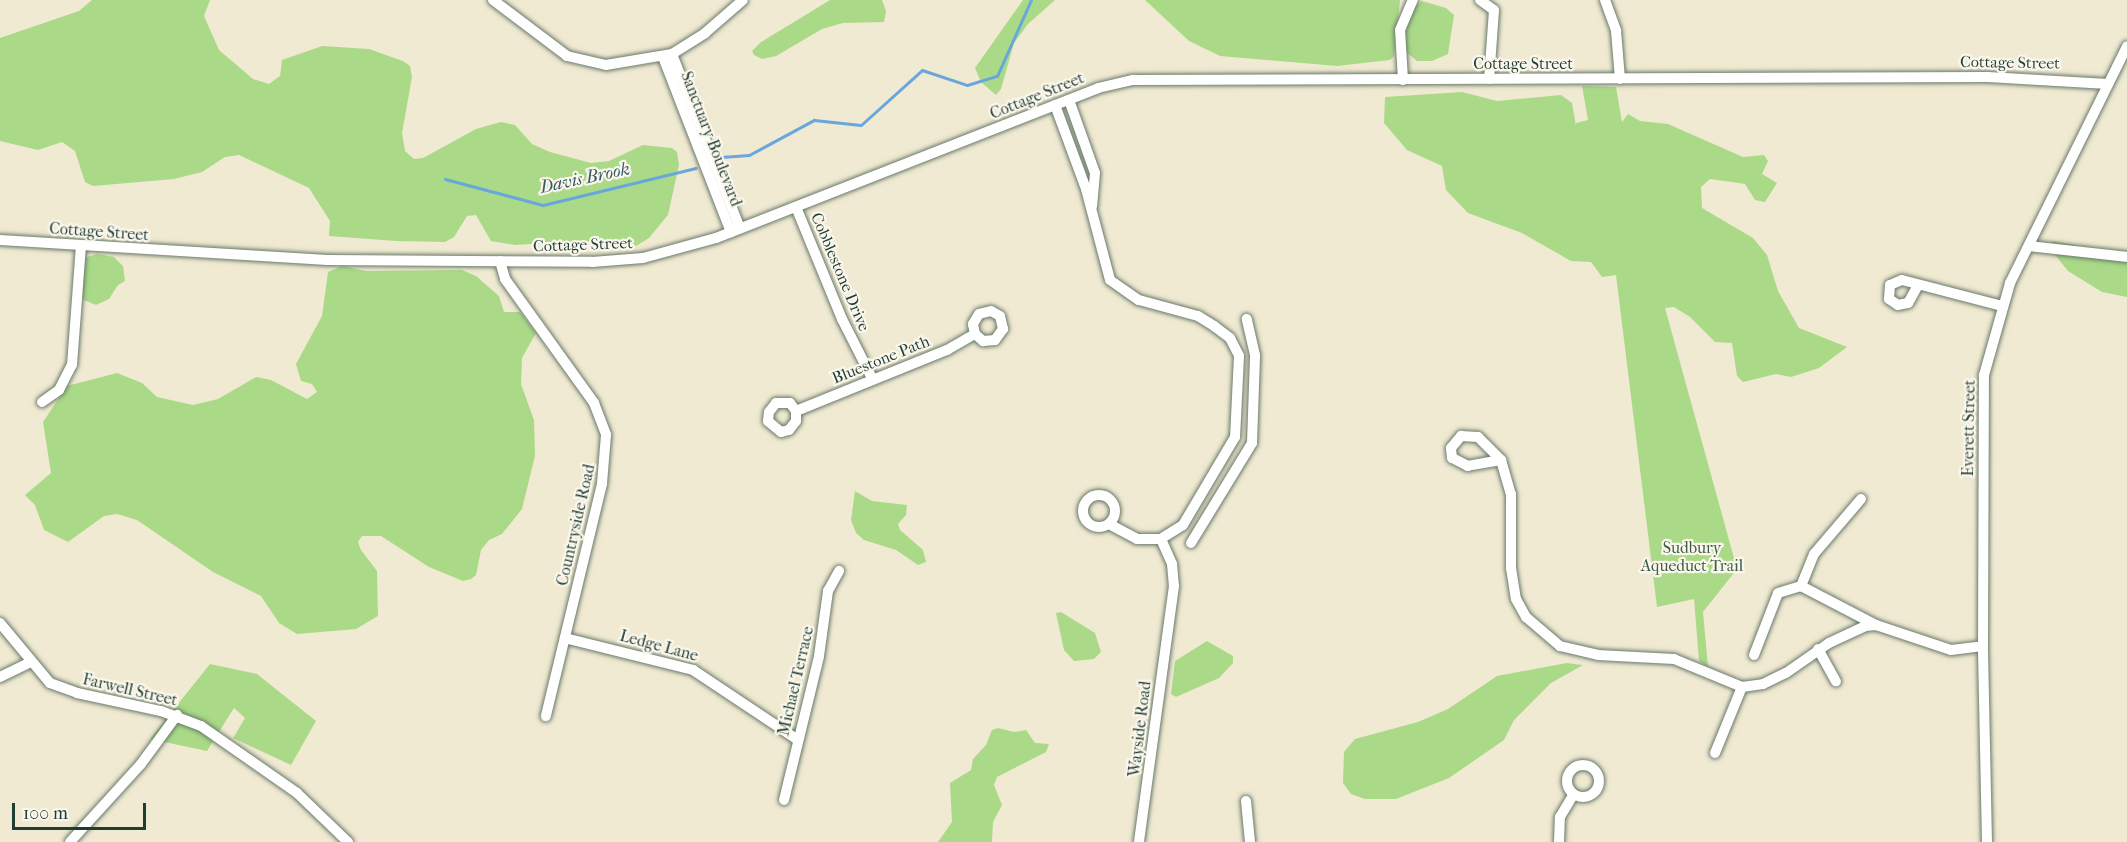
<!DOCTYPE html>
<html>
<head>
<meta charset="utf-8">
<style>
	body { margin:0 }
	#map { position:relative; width:2127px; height:842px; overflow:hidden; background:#f1ead2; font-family:"IM FELL French Canon",serif }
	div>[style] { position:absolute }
	.green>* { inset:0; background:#aada87 }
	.stream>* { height:3px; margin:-1.5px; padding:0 1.5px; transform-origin:1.5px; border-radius:1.5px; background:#69a6db }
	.roads { filter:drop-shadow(0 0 2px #687a6b) drop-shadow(0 0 2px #687a6b) }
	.minor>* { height:10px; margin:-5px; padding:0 5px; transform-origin:5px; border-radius:5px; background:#fff }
	.minor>.ring { margin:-5px; padding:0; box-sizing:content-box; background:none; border:10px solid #fff; border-radius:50% }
	span { translate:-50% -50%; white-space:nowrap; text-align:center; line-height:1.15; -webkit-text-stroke:4.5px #fbf7ec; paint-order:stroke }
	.street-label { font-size:16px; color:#1f3d34 }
	.park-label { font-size:16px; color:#3b5c45 }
	.water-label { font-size:18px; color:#355c66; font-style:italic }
	.scale { position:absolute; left:12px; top:803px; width:134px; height:27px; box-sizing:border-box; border:3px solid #1f3d34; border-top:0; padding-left:8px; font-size:18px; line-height:21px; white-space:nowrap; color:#1f3d34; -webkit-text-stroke:4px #fbf7ec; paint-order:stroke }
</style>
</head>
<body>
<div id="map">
	<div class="green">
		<i style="clip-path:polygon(92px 0,210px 0,204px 16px,219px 50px,253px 79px,269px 84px,280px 76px,282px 60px,322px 46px,369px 49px,403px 61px,410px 66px,412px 77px,402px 133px,405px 151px,414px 159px,423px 158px,476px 129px,501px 122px,515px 125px,532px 144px,550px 152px,591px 163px,609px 161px,643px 145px,672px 148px,677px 152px,679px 165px,668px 215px,649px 238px,636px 246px,582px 241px,515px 245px,491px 241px,476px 215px,467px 216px,454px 237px,445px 242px,396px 241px,329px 236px,330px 221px,309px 188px,239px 155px,225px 157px,202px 172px,174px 179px,93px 186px,85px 182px,75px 151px,62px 142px,38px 150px,0 141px,0 38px,79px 11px)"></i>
		<i style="clip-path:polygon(830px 0,882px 0,886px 11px,884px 22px,843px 23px,822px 29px,776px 56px,762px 59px,754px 55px,752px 51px,761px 42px)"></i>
		<i style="clip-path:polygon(1023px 0,1055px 0,1028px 24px,1014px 43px,1001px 89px,996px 95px,981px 82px,975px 68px)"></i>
		<i style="clip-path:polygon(1145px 0,1400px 0,1394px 56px,1390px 60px,1337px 66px,1220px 56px,1189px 41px)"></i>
		<i style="clip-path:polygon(1422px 1px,1446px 8px,1454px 15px,1448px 54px,1432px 61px,1417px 61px,1406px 52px,1406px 30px,1412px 9px)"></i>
		<i style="clip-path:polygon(1582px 86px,1616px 87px,1622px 122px,1628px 114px,1640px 121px,1668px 124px,1743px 157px,1764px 155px,1768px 161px,1762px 174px,1777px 183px,1765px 202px,1755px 200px,1745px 184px,1710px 179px,1701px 187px,1702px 208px,1753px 238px,1767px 255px,1778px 291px,1799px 328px,1847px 347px,1819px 368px,1791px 377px,1776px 374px,1743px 382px,1737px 376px,1732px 343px,1715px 342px,1690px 317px,1674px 307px,1665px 308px,1737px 569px,1703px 612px,1708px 667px,1699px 661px,1694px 599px,1657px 607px,1616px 275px,1602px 277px,1591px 262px,1571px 261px,1522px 233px,1468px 213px,1446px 190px,1442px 166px,1407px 150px,1384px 123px,1385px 97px,1462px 92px,1497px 101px,1561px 95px,1572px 103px,1576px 126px,1576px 123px,1588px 120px)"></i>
		<i style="clip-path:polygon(2054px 241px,2127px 255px,2127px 297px,2102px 292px,2068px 271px,2047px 245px)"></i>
		<i style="clip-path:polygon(97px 254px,114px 257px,123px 266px,125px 281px,118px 285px,109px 299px,96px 305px,84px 300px,80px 286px,84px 258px)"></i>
		<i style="clip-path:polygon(342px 266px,366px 271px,462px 270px,476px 276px,499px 296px,504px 312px,520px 312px,536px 333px,522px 358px,521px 384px,534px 420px,535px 456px,522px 509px,502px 534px,489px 540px,481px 550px,476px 575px,471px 579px,463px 581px,429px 567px,381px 536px,362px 536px,358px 542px,361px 550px,377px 571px,378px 616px,356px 629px,297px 634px,279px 623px,261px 596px,213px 572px,137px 520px,117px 514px,104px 516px,68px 542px,44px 530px,35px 505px,25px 495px,51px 473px,43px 422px,67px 386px,117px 373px,142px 383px,157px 397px,193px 405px,218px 399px,256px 377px,271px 380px,307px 399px,317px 392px,312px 384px,301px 381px,296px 364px,322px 316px,328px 272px)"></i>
		<i style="clip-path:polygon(855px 491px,872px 501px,907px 505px,906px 515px,898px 524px,900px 530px,923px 550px,926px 562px,918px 565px,896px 550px,864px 540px,856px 533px,851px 520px)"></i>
		<i style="clip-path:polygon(1061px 612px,1095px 633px,1101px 652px,1094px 659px,1074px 661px,1064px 650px,1056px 613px)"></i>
		<i style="clip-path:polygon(1207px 641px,1233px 656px,1233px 663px,1219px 678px,1176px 697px,1171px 694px,1175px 661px)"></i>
		<i style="clip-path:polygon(1567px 663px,1583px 665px,1551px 683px,1514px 720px,1504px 740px,1449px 778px,1396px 799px,1365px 799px,1351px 794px,1343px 783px,1344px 752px,1355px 739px,1418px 722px,1448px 709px,1497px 676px)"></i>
		<i style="clip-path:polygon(210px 664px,257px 674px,316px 721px,291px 765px,233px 738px,245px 718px,234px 708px,207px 751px,150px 739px)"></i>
		<i style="clip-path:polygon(998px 728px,1014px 732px,1026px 730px,1035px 743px,1049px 744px,1046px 752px,997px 777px,994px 785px,1002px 805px,993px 822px,992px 842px,938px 842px,952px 822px,950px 783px,971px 770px,973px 759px,986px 745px,992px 730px)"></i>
	</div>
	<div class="stream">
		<i style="left:721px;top:157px;width:28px;rotate:-4deg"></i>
		<i style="left:749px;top:155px;width:74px;rotate:-28.3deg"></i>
		<i style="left:814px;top:120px;width:47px;rotate:6.1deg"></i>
		<i style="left:861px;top:125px;width:82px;rotate:-42deg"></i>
		<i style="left:922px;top:70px;width:47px;rotate:18.4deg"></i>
		<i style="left:967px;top:85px;width:31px;rotate:-17deg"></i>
		<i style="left:997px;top:76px;width:83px;rotate:-65.9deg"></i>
		<i style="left:445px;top:179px;width:101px;rotate:14.9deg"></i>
		<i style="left:543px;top:205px;width:157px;rotate:-13.6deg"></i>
	</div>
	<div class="roads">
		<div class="minor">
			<i style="left:493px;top:0;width:93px;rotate:37.1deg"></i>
			<i style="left:567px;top:56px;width:40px;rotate:13deg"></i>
			<i style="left:606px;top:65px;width:67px;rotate:-9.5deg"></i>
			<i style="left:672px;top:54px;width:39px;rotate:-32deg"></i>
			<i style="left:705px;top:33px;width:50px;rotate:-41deg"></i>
			<i style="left:1480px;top:0;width:17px;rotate:36deg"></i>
			<i style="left:1494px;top:10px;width:69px;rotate:94.1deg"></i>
			<i style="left:1605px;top:0;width:33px;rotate:70deg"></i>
			<i style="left:1616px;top:31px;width:48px;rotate:85.2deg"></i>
			<i style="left:672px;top:54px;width:187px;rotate:68.7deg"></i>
			<i style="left:663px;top:57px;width:188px;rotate:68.8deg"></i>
			<i style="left:1403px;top:80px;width:50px;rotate:-93.4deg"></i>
			<i style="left:1400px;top:30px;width:33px;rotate:-67deg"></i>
			<i style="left:1069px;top:100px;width:77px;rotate:70.4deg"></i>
			<i style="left:1095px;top:173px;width:33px;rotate:95deg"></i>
			<i style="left:1055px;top:105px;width:90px;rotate:69.7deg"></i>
			<i style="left:1086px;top:189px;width:94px;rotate:75.2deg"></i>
			<i style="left:1110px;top:280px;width:35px;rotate:35deg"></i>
			<i style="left:1139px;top:300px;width:61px;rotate:15.2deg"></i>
			<i style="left:1198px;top:316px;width:19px;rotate:32deg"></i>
			<i style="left:1214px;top:326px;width:20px;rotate:37deg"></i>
			<i style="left:1230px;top:338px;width:20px;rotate:63deg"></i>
			<i style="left:1239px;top:356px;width:81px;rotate:92.8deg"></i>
			<i style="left:1235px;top:437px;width:102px;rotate:120.6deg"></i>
			<i style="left:1183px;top:525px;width:26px;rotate:148deg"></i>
			<i style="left:1161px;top:539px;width:27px;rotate:66deg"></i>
			<i style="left:1172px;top:564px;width:22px;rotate:85deg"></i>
			<i style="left:1174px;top:586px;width:258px;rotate:97.8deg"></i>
			<i style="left:796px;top:207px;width:121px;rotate:67.7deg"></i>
			<i style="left:842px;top:319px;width:68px;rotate:63.1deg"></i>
			<i style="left:0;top:240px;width:328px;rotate:3.5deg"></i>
			<i style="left:327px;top:260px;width:265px;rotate:0.4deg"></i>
			<i style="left:592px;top:262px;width:51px;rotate:-4.5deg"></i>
			<i style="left:643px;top:258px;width:76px;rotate:-15.3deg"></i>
			<i style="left:716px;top:238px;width:410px;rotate:-21.4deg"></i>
			<i style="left:1098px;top:88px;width:37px;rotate:-13deg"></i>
			<i style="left:1134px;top:80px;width:854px;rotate:-0.2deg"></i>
			<i style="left:1988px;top:77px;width:120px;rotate:3.3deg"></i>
			<i style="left:2029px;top:246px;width:99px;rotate:6.4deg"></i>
			<i style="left:500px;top:261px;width:19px;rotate:74deg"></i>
			<i style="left:505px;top:279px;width:153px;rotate:54.3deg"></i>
			<i style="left:594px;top:403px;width:34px;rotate:69deg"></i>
			<i style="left:606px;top:435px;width:49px;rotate:94.7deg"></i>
			<i style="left:602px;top:484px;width:239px;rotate:103.6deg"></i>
			<i style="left:1917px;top:287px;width:18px;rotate:119deg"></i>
			<i style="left:1908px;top:303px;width:10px;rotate:169deg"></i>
			<i style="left:1898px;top:305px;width:11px;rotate:-146deg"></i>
			<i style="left:1889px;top:299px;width:14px;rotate:-86deg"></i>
			<i style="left:1890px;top:285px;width:13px;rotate:-23deg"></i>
			<i style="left:1902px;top:280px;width:103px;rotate:14.6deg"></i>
			<i style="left:42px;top:402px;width:21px;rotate:-35deg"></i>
			<i style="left:59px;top:390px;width:28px;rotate:-63deg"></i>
			<i style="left:72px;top:365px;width:119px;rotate:-85.7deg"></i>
			<i style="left:796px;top:411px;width:10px;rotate:90deg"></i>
			<i style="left:796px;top:421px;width:11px;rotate:128deg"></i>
			<i style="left:789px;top:430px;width:8px;rotate:166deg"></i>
			<i style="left:781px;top:432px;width:17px;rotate:-140deg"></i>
			<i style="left:768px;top:421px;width:9px;rotate:-84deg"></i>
			<i style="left:769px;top:412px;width:11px;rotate:-52deg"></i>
			<i style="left:776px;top:403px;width:14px"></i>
			<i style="left:790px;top:403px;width:10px;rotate:53deg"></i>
			<i style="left:796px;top:411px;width:163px;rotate:-22deg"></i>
			<i style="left:947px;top:350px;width:32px;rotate:-30deg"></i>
			<i style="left:975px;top:334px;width:11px;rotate:41deg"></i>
			<i style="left:983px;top:341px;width:12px;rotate:-5deg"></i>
			<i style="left:995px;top:340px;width:14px;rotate:-54deg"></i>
			<i style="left:1003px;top:329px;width:13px;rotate:-103deg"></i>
			<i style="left:1000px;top:316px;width:10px;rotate:-151deg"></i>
			<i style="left:991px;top:311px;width:12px;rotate:166deg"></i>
			<i style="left:979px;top:314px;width:12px;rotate:121deg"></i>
			<i style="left:973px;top:324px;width:10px;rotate:79deg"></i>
			<i style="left:1501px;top:460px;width:34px;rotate:170deg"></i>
			<i style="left:1468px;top:466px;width:18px;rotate:-153deg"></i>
			<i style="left:1452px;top:458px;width:10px;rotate:-96deg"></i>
			<i style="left:1451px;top:448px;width:16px;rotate:-50deg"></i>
			<i style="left:1461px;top:436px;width:17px;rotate:3deg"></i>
			<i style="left:1478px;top:437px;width:33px;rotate:45deg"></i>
			<i style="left:1501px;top:460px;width:35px;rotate:74deg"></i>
			<i style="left:1511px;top:494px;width:74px;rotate:90deg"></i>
			<i style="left:1511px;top:568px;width:31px;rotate:81deg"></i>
			<i style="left:1516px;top:599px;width:21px;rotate:61deg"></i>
			<i style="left:1526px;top:617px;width:45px;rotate:40.5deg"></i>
			<i style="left:1560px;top:646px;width:39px;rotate:13deg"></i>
			<i style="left:1598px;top:655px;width:76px;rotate:3deg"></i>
			<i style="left:1674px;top:659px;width:74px;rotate:22.4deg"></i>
			<i style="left:1742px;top:687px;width:21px;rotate:-8deg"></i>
			<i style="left:1763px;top:684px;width:25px;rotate:-26deg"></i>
			<i style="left:1786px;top:673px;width:52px;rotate:-34.9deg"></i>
			<i style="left:1829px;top:643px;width:40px;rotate:-25deg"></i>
			<i style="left:1865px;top:626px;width:11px;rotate:-5deg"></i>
			<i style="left:1876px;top:625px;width:79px;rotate:18.4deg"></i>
			<i style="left:1951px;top:650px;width:32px;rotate:-7deg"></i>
			<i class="ring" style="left:1083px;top:495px;width:22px;height:22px"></i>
			<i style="left:1861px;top:499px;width:72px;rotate:130.5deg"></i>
			<i style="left:1814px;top:554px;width:35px;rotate:112deg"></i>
			<i style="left:1801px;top:586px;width:85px;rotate:27.5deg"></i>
			<i style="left:1109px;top:524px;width:32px;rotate:28deg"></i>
			<i style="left:1137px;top:539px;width:24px"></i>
			<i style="left:1191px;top:543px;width:117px;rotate:-58.6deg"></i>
			<i style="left:1252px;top:443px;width:88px;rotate:-88deg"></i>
			<i style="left:1255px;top:355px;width:37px;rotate:-103deg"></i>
			<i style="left:0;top:623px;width:78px;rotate:50.2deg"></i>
			<i style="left:50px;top:683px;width:29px;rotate:20deg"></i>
			<i style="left:77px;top:693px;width:86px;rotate:12.1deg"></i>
			<i style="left:161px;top:711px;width:43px;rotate:20.6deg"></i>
			<i style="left:201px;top:726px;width:117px;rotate:34.9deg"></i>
			<i style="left:297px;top:793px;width:71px;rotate:43.9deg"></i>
			<i style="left:565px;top:638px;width:132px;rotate:14deg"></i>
			<i style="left:693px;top:670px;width:126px;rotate:33.7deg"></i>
			<i style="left:1818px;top:649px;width:37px;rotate:61deg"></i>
			<i style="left:1754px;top:655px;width:66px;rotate:-68.8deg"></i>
			<i style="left:1778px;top:593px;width:24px;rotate:-17deg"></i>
			<i style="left:0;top:677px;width:32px;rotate:-26deg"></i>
			<i style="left:1715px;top:753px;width:71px;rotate:-67.8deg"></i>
			<i class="ring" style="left:1567px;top:765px;width:22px;height:22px"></i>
			<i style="left:784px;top:800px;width:148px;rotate:-76.3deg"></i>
			<i style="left:819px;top:656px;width:66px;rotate:-82.1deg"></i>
			<i style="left:828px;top:591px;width:23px;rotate:-61deg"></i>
			<i style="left:1246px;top:801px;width:41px;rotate:84.4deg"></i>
			<i style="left:70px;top:842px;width:105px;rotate:-47.7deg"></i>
			<i style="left:141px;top:764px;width:61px;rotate:-53.7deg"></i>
			<i style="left:1559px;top:842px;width:25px;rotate:-88deg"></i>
			<i style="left:1560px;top:817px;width:23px;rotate:-59deg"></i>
			<i style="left:1987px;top:842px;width:196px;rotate:-91.2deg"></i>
			<i style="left:1983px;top:646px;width:271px;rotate:-89.8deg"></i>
			<i style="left:1984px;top:375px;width:96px;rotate:-74.2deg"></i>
			<i style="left:2010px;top:283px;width:264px;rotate:-63.7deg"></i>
		</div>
	</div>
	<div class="street-label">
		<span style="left:2010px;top:63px;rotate:1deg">Cottage Street</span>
		<span style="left:1523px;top:64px">Cottage Street</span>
		<span style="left:1037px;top:96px;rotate:-22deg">Cottage Street</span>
		<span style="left:711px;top:139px;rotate:69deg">Sanctuary Boulevard</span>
		<span style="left:99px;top:232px;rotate:4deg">Cottage Street</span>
		<span style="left:583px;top:245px;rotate:-2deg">Cottage Street</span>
		<span style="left:840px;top:272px;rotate:67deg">Cobblestone Drive</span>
		<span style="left:881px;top:360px;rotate:-22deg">Bluestone Path</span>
		<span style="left:1969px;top:428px;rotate:-89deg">Everett Street</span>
		<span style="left:576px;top:525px;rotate:-77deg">Countryside Road</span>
		<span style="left:659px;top:646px;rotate:15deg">Ledge Lane</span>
		<span style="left:796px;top:681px;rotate:-77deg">Michael Terrace</span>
		<span style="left:130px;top:690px;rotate:13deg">Farwell Street</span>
		<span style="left:1140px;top:729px;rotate:-83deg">Wayside Road</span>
	</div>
	<div class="park-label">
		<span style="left:1692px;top:557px">Sudbury<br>Aqueduct Trail</span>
	</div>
	<div class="water-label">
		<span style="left:585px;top:179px;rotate:-12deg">Davis Brook</span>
	</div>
	<div class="scale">100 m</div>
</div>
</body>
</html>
